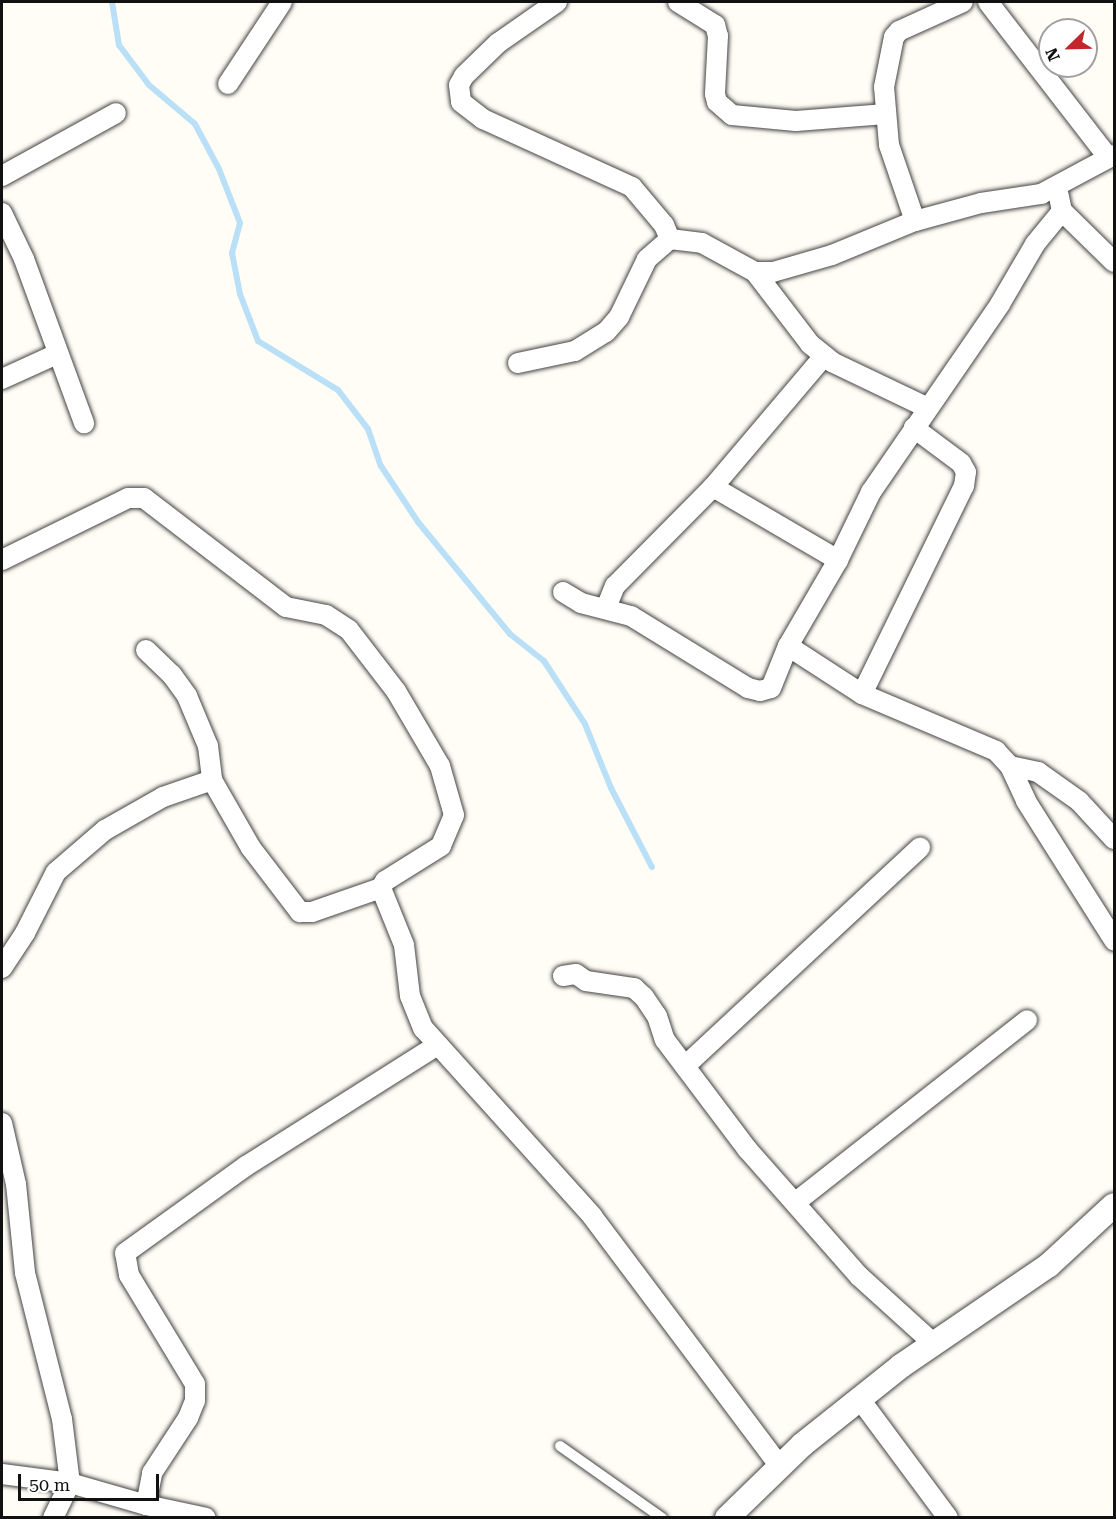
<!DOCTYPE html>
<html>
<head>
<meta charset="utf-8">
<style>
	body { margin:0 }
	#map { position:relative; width:1116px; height:1519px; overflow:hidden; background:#fffdf5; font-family:"Roboto Serif",serif }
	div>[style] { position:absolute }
	.stream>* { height:6px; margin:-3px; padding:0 3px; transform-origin:3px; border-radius:3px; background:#b9e0f7 }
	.roads { filter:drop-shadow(0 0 2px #444) drop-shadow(0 0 2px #444) }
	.service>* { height:10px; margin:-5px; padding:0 5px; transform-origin:5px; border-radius:5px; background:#fff }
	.minor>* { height:20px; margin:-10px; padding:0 10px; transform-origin:10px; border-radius:10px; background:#fff }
	.tertiary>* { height:24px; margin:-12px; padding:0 12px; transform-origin:12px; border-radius:12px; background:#fff }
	span { translate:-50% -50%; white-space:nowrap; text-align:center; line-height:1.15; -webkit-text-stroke:6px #fff; paint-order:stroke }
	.frame { position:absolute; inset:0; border:3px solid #111; pointer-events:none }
	.north { position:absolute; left:1038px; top:18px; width:60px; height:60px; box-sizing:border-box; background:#fff; border:2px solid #a0a0a0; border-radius:50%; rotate:247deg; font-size:16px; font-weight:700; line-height:24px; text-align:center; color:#111 }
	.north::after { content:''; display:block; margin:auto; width:21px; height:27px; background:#c4262e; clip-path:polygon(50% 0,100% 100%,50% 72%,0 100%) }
	.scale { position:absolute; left:18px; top:1474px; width:141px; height:27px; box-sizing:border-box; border:3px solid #111; border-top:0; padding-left:8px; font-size:18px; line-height:21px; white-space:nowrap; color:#111; -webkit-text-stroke:4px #fff; paint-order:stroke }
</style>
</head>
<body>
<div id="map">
	<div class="stream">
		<i style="left:112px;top:2px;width:44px;rotate:80.8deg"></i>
		<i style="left:119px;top:45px;width:50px;rotate:53.1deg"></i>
		<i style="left:149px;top:85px;width:60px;rotate:40.3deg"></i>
		<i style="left:195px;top:124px;width:51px;rotate:61.9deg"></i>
		<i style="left:219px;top:169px;width:58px;rotate:68.7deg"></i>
		<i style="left:240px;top:223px;width:31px;rotate:105deg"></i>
		<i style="left:232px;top:253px;width:42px;rotate:79deg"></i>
		<i style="left:240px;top:294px;width:50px;rotate:69deg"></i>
		<i style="left:258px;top:341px;width:94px;rotate:31.5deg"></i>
		<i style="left:338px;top:390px;width:49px;rotate:52.4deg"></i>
		<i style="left:368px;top:429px;width:39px;rotate:71deg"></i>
		<i style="left:381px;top:466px;width:67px;rotate:56.5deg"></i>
		<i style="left:418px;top:522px;width:145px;rotate:50.6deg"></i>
		<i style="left:510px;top:634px;width:43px;rotate:38.5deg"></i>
		<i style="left:544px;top:661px;width:75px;rotate:56.9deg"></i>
		<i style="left:585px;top:724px;width:69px;rotate:67.9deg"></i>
		<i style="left:611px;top:788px;width:89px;rotate:62.6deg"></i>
	</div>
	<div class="roads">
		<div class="service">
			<i style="left:560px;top:1446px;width:125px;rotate:35.2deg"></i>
		</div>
		<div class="minor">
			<i style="left:557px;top:2px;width:72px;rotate:145.2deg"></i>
			<i style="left:498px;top:43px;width:47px;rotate:135.9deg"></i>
			<i style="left:464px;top:76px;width:10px;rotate:119deg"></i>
			<i style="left:459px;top:85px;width:17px;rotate:83deg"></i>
			<i style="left:461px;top:102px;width:28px;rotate:38deg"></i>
			<i style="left:483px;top:119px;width:164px;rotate:24.5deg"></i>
			<i style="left:632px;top:187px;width:50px;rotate:49.9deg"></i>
			<i style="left:664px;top:225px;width:15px;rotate:67deg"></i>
			<i style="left:678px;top:2px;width:44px;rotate:31.9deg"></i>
			<i style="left:715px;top:25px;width:11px;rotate:75deg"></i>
			<i style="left:718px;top:36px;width:58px;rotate:93deg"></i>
			<i style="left:715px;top:94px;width:8px;rotate:76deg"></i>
			<i style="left:717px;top:102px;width:20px;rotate:41deg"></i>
			<i style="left:732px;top:115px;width:64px;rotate:5.4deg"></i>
			<i style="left:796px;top:121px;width:90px;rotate:-4.4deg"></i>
			<i style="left:988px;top:2px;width:195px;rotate:52.3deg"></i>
			<i style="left:228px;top:84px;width:98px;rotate:-56.6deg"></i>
			<i style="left:2px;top:176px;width:130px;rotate:-28.9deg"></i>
			<i style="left:1062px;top:211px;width:73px;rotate:44.4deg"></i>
			<i style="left:2px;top:213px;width:51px;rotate:64.4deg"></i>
			<i style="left:24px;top:259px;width:175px;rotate:69.9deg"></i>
			<i style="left:915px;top:221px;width:80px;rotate:-108.9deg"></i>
			<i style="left:889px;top:145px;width:58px;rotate:-94.9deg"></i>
			<i style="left:884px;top:87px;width:51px;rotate:-78.7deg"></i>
			<i style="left:894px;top:37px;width:8px;rotate:-50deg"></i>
			<i style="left:899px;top:31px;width:70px;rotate:-24.4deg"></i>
			<i style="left:755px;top:272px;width:91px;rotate:52.6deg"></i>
			<i style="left:810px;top:344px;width:28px;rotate:39deg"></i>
			<i style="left:832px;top:362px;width:106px;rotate:25.6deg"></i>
			<i style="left:518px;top:363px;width:58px;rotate:-11.9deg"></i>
			<i style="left:575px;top:351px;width:36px;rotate:-32deg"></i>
			<i style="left:606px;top:332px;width:20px;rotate:-49deg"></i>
			<i style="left:619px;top:317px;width:64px;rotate:-64.2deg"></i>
			<i style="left:647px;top:259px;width:30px;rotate:-41deg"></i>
			<i style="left:670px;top:239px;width:32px;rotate:7deg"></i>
			<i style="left:702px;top:243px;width:60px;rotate:28.7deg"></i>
			<i style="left:755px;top:272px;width:18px"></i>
			<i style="left:773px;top:272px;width:61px;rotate:-16.1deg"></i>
			<i style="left:832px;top:255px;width:90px;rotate:-22.3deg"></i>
			<i style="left:915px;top:221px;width:68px;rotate:-15.3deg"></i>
			<i style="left:981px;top:203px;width:61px;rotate:-8.5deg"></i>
			<i style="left:1041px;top:194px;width:83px;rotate:-28.1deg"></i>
			<i style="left:2px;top:379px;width:60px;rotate:-24.4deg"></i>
			<i style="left:713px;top:487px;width:145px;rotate:30.3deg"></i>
			<i style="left:2px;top:560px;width:140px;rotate:-26.2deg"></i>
			<i style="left:128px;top:498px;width:16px"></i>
			<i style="left:144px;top:498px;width:179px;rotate:37.5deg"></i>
			<i style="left:286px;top:607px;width:41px;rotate:11.3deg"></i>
			<i style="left:326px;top:615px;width:27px;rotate:33deg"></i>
			<i style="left:349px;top:630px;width:77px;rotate:52.4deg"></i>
			<i style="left:396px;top:691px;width:87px;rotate:59.6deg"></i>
			<i style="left:440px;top:766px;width:51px;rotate:74.1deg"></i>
			<i style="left:454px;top:815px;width:34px;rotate:113deg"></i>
			<i style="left:441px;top:846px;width:66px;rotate:148deg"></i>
			<i style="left:385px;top:881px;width:8px;rotate:120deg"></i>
			<i style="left:381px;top:888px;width:61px;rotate:68deg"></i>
			<i style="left:404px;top:945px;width:51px;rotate:83.3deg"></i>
			<i style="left:410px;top:996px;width:35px;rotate:68deg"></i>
			<i style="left:423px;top:1028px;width:253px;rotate:48deg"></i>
			<i style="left:592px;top:1216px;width:311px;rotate:53.1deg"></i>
			<i style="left:563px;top:592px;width:21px;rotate:31deg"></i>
			<i style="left:581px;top:603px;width:52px;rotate:14.6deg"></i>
			<i style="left:631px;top:616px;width:137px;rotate:31.6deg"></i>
			<i style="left:748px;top:688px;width:12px;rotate:14deg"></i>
			<i style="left:760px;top:691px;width:11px;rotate:-15deg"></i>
			<i style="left:771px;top:688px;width:45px;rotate:-68deg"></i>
			<i style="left:788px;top:646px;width:99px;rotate:-59.8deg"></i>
			<i style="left:838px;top:560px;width:76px;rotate:-64.1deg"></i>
			<i style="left:871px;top:492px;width:228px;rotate:-55.5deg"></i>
			<i style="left:1000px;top:304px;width:69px;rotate:-59.7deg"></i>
			<i style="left:1035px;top:244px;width:43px;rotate:-50.7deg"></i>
			<i style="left:1062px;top:211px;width:25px;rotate:-102deg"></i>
			<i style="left:606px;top:608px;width:24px;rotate:-68deg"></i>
			<i style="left:615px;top:586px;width:139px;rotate:-45.3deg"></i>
			<i style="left:713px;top:487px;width:172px;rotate:-49.7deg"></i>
			<i style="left:788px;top:646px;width:88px;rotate:33deg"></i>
			<i style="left:862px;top:694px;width:146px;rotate:23deg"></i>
			<i style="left:996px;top:751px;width:21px;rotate:47deg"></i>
			<i style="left:1010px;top:766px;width:29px;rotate:12deg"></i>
			<i style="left:1038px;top:772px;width:50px;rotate:35.3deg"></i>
			<i style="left:1079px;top:801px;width:52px;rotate:47.4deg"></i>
			<i style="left:146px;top:650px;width:36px;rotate:44deg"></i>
			<i style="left:172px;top:675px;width:26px;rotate:54deg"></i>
			<i style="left:187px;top:696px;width:54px;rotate:67.2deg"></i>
			<i style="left:208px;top:746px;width:34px;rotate:83deg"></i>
			<i style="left:212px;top:780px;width:78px;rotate:60.2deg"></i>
			<i style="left:251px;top:848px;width:81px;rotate:52.6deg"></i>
			<i style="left:300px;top:912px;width:12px"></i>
			<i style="left:312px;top:912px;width:73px;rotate:-19.2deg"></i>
			<i style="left:862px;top:694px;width:232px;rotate:-63.9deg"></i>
			<i style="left:964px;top:486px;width:14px;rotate:-82deg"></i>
			<i style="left:966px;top:472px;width:10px;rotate:-119deg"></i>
			<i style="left:961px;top:463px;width:59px;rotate:-143.3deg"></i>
			<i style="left:1010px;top:766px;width:38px;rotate:65deg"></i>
			<i style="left:1026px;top:801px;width:165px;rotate:57.7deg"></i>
			<i style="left:2px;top:968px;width:42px;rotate:-56.7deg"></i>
			<i style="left:25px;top:933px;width:68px;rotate:-63.1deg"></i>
			<i style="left:56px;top:872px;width:65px;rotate:-40.6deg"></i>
			<i style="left:105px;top:830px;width:67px;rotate:-29.6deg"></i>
			<i style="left:163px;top:797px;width:52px;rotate:-19.1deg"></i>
			<i style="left:563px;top:976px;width:13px;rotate:-9deg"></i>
			<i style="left:576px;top:974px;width:12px;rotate:35deg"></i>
			<i style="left:586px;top:981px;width:49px;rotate:8.3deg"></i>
			<i style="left:634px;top:988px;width:13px;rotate:42deg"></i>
			<i style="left:644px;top:997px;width:23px;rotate:56deg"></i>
			<i style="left:657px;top:1016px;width:25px;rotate:72deg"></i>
			<i style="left:665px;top:1040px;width:138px;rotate:53deg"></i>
			<i style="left:748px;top:1150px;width:168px;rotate:48.6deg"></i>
			<i style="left:859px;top:1276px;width:100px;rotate:42.2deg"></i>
			<i style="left:685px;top:1066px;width:321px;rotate:-42.9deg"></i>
			<i style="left:2px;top:1123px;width:63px;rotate:77.1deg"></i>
			<i style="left:16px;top:1184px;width:89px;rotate:84.2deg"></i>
			<i style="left:25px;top:1273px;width:151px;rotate:75.8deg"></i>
			<i style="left:62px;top:1419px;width:64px;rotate:82.9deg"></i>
			<i style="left:70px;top:1483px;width:39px;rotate:116deg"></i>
			<i style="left:796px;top:1202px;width:294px;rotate:-38.2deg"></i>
			<i style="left:859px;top:1398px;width:149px;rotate:53.4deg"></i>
			<i style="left:2px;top:1474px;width:69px;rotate:7.5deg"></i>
			<i style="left:70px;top:1483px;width:79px;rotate:16.1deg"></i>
			<i style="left:146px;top:1505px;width:61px;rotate:12.2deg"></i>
			<i style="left:146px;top:1505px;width:33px;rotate:-79deg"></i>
			<i style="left:152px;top:1473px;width:66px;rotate:-56.8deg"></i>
			<i style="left:188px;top:1418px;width:18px;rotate:-68deg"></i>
			<i style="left:195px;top:1401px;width:17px;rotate:-90deg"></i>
			<i style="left:195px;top:1384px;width:127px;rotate:-121.2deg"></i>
			<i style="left:129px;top:1275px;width:22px;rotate:-100deg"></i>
			<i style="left:125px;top:1253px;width:149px;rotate:-35.7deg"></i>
			<i style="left:246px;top:1166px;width:225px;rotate:-32.3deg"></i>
		</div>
		<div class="tertiary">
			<i style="left:727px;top:1518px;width:105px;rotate:-44.2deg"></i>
			<i style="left:802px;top:1445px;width:127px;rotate:-38.6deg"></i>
			<i style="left:901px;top:1366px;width:179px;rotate:-34.3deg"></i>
			<i style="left:1049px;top:1265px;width:88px;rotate:-42.7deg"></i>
		</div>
	</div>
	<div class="frame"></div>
	<div class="north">N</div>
	<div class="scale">50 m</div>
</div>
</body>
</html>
